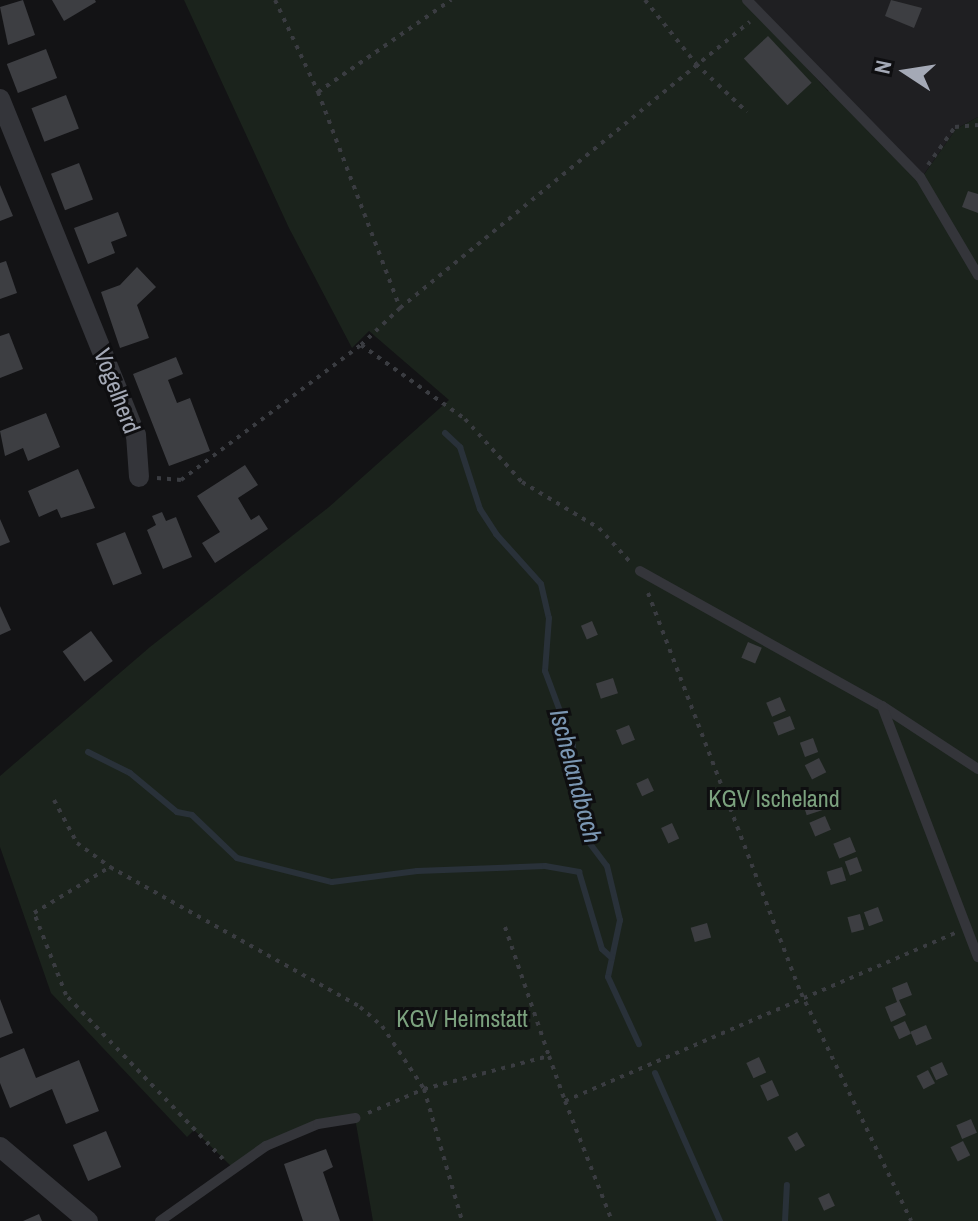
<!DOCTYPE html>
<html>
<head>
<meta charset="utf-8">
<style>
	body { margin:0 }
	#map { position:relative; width:978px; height:1221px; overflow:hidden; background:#131315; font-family:"Archivo Narrow",sans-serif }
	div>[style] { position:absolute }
	.built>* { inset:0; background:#1f1f22 }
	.green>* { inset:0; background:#1b231c }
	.stream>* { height:6px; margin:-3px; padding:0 3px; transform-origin:3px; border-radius:3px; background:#293139 }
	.building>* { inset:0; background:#3d3e42; transform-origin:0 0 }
	.path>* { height:4px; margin-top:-2px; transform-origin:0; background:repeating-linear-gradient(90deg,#3a3c41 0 4px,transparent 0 10px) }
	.service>* { height:10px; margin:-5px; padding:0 5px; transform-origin:5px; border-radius:5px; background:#34353a }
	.minor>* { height:20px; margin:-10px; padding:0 10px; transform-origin:10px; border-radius:10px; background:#34353a }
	span { translate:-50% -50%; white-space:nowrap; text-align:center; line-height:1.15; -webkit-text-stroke:6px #0e0e10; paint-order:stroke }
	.street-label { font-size:24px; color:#a4a9b6 }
	.park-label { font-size:24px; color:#7ba17e }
	.water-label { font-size:26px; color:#7a96b2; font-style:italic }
	.north { position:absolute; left:866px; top:32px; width:80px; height:80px; -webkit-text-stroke:6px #0e0e10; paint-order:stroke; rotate:282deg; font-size:22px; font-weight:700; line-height:32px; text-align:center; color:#a4a9b6 }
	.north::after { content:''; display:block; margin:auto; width:28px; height:36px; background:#a4a9b6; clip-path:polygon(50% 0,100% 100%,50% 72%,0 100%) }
</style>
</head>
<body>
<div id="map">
	<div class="built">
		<i style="clip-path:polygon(748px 0,978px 0,978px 117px,956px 129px,922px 177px)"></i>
	</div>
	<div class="green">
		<i style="clip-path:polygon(184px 0,744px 0,828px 91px,834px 86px,923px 176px,956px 129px,978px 117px,978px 1221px,373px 1221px,355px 1118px,318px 1124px,232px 1167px,194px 1130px,187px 1137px,51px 993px,0 847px,0 776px,150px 647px,329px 507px,449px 400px,369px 331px,352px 348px,289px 228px)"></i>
	</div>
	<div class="stream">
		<i style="left:445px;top:433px;width:21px;rotate:43deg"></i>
		<i style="left:460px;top:447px;width:65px;rotate:72.1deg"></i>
		<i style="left:480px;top:509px;width:30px;rotate:57deg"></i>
		<i style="left:496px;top:534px;width:67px;rotate:48deg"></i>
		<i style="left:541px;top:584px;width:35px;rotate:77deg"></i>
		<i style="left:549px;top:618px;width:53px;rotate:94.3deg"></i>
		<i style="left:545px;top:671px;width:80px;rotate:69.5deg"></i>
		<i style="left:573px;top:746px;width:33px;rotate:88deg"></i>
		<i style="left:574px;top:779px;width:64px;rotate:77.3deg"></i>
		<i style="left:588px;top:841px;width:31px;rotate:53deg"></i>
		<i style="left:607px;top:866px;width:56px;rotate:76.5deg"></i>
		<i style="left:620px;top:920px;width:58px;rotate:101.9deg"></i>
		<i style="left:608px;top:977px;width:74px;rotate:65.2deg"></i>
		<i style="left:88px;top:752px;width:47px;rotate:26.6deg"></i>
		<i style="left:130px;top:773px;width:61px;rotate:39.7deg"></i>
		<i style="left:177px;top:812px;width:15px;rotate:11deg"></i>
		<i style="left:192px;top:815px;width:62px;rotate:43.7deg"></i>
		<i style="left:237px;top:858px;width:98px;rotate:14.2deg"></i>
		<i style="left:332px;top:882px;width:86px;rotate:-7.4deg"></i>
		<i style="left:417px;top:871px;width:128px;rotate:-2.2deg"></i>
		<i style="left:545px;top:866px;width:35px;rotate:10deg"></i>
		<i style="left:579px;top:872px;width:80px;rotate:73.4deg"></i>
		<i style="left:602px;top:949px;width:13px;rotate:42deg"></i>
		<i style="left:655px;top:1073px;width:162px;rotate:66.3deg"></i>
		<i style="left:785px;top:1221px;width:36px;rotate:-87deg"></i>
	</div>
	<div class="building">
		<i style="clip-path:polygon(23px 0,35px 35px,8px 45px,0 7px)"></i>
		<i style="clip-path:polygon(52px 0,95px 0,96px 2px,64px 21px)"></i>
		<i style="clip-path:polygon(891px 0,922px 8px,914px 28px,885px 16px)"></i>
		<i style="left:768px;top:36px;width:64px;height:33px;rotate:47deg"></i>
		<i style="left:46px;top:49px;width:31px;height:42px;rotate:69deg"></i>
		<i style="left:66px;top:95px;width:36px;height:37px;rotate:69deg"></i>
		<i style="left:79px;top:163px;width:39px;height:30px;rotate:69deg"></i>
		<i style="clip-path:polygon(0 185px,13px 216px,0 221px)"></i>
		<i style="clip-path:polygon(968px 191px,978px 194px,978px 213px,962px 207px)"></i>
		<i style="clip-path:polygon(118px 212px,127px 236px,111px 242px,115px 253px,88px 264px,74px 228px)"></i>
		<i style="clip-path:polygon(6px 261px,17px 293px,0 299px,0 263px)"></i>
		<i style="clip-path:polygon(137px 267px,156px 287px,137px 305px,149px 338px,120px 348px,101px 292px,120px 285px)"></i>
		<i style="clip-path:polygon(9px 333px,23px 369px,0 378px,0 336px)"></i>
		<i style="clip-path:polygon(176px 357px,183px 374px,168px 380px,177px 403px,190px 398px,210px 451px,169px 466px,133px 374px)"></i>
		<i style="clip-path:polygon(46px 413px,60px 447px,28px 461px,23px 448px,5px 456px,0 431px)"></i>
		<i style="clip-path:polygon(245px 465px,258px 485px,238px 498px,251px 520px,259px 515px,268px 529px,215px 563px,202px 543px,220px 532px,197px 496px)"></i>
		<i style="clip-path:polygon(78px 469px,95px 508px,61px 518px,57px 509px,39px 517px,28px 491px)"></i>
		<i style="clip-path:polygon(162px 512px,166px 521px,176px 517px,192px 557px,163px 569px,147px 530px,156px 525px,152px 516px)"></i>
		<i style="clip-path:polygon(0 519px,10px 542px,0 546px)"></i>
		<i style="left:125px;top:532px;width:45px;height:31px;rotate:68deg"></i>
		<i style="clip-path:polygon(0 606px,11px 630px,0 635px)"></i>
		<i style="left:592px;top:621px;width:15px;height:12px;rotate:67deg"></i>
		<i style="left:91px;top:631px;width:37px;height:35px;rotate:54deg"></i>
		<i style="left:748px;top:642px;width:15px;height:17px;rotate:23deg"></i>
		<i style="left:613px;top:678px;width:16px;height:18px;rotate:72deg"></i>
		<i style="left:780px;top:697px;width:15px;height:15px;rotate:67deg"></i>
		<i style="left:790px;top:716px;width:14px;height:18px;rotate:69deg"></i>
		<i style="left:629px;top:725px;width:16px;height:14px;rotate:68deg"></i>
		<i style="left:813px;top:738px;width:15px;height:14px;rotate:70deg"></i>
		<i style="left:819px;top:758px;width:16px;height:16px;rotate:63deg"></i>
		<i style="left:648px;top:778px;width:14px;height:13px;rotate:65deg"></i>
		<i style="left:817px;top:795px;width:16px;height:16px;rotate:72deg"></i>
		<i style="left:825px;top:816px;width:15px;height:17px;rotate:67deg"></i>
		<i style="left:672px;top:823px;width:17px;height:12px;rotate:65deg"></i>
		<i style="left:850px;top:837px;width:16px;height:18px;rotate:68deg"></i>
		<i style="left:857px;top:857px;width:15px;height:13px;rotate:70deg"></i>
		<i style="left:842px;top:867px;width:14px;height:16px;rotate:73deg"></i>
		<i style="left:878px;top:907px;width:15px;height:15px;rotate:70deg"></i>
		<i style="left:860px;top:914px;width:16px;height:13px;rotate:75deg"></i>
		<i style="left:707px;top:923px;width:15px;height:17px;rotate:74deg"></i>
		<i style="clip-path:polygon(907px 982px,912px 995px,899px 1000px,906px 1015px,891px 1022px,885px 1007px,897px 1002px,892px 988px)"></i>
		<i style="clip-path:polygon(0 999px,13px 1033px,0 1038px)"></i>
		<i style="left:905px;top:1021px;width:14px;height:13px;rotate:65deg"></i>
		<i style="left:926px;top:1025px;width:15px;height:17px;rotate:67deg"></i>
		<i style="clip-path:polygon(24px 1048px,36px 1078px,79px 1060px,99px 1111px,66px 1124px,52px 1089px,10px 1108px,0 1083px,0 1058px)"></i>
		<i style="left:759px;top:1057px;width:17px;height:14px;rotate:65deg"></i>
		<i style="left:942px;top:1062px;width:14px;height:13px;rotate:65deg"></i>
		<i style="left:928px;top:1070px;width:15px;height:13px;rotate:62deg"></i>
		<i style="left:772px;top:1080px;width:17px;height:13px;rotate:65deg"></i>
		<i style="left:971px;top:1119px;width:15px;height:16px;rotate:67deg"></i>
		<i style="left:106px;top:1131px;width:39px;height:36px;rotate:67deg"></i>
		<i style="left:797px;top:1132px;width:16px;height:11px;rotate:60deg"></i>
		<i style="left:963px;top:1141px;width:16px;height:14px;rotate:63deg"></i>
		<i style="clip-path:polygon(326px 1149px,333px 1167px,323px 1172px,340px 1221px,303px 1221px,284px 1164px)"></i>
		<i style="left:829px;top:1193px;width:14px;height:12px;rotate:65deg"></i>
		<i style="clip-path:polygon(39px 1214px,42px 1221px,23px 1221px)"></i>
	</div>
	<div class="path">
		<i style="left:275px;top:0;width:102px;rotate:64.9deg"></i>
		<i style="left:318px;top:92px;width:231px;rotate:69.2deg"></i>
		<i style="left:400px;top:308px;width:452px;rotate:-39.3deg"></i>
		<i style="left:645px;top:0;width:82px;rotate:51.4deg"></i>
		<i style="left:696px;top:64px;width:70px;rotate:43.3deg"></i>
		<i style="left:318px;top:92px;width:162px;rotate:-34.7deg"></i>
		<i style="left:928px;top:165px;width:47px;rotate:-54.6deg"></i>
		<i style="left:955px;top:127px;width:23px;rotate:-5deg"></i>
		<i style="left:361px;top:345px;width:128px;rotate:35.4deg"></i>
		<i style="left:465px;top:419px;width:85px;rotate:47.9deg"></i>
		<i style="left:522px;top:482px;width:90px;rotate:30.9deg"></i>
		<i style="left:599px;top:528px;width:46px;rotate:47.6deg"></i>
		<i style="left:157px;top:478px;width:24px;rotate:5deg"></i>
		<i style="left:181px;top:480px;width:225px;rotate:-36.9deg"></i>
		<i style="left:361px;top:345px;width:54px;rotate:-43.5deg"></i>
		<i style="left:648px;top:593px;width:428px;rotate:69.1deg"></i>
		<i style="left:801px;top:993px;width:253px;rotate:64.2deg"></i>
		<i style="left:54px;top:800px;width:49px;rotate:61.9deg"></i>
		<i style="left:77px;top:843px;width:41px;rotate:36deg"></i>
		<i style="left:505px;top:927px;width:136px;rotate:71.2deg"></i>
		<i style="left:565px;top:1101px;width:129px;rotate:68.6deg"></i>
		<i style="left:368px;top:1113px;width:61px;rotate:-23.2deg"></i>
		<i style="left:424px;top:1089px;width:129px;rotate:-14.8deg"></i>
		<i style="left:549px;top:1056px;width:48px;rotate:70.4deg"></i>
		<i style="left:565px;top:1101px;width:426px;rotate:-23.3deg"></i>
		<i style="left:223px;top:1159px;width:227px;rotate:-133.8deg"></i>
		<i style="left:66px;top:995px;width:88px;rotate:-111.3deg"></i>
		<i style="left:34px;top:913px;width:89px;rotate:-31.2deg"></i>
		<i style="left:110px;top:867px;width:287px;rotate:29.2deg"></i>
		<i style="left:360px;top:1007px;width:29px;rotate:41deg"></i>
		<i style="left:382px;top:1026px;width:76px;rotate:56.3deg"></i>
		<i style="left:424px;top:1089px;width:137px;rotate:73.9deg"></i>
	</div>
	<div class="service">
		<i style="left:747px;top:0;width:248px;rotate:45.7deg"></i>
		<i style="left:920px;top:177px;width:114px;rotate:59.4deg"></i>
		<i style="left:640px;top:571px;width:277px;rotate:29.2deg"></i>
		<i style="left:882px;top:706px;width:115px;rotate:33.3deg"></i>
		<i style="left:882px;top:706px;width:269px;rotate:69.1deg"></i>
		<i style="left:160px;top:1221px;width:130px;rotate:-35.3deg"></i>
		<i style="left:266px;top:1146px;width:56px;rotate:-22.9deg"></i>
		<i style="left:318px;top:1124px;width:38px;rotate:-9deg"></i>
	</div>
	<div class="minor">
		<i style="left:0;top:99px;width:362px;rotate:68deg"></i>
		<i style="left:136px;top:435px;width:42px;rotate:85.9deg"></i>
		<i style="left:0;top:1147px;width:115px;rotate:40.1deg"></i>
	</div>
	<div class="street-label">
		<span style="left:117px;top:391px;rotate:69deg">Vogelherd</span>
	</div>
	<div class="park-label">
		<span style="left:774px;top:799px">KGV Ischeland</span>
		<span style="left:462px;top:1019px">KGV Heimstatt</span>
	</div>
	<div class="water-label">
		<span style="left:576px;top:776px;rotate:75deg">Ischelandbach</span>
	</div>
	<div class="north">N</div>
</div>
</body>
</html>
